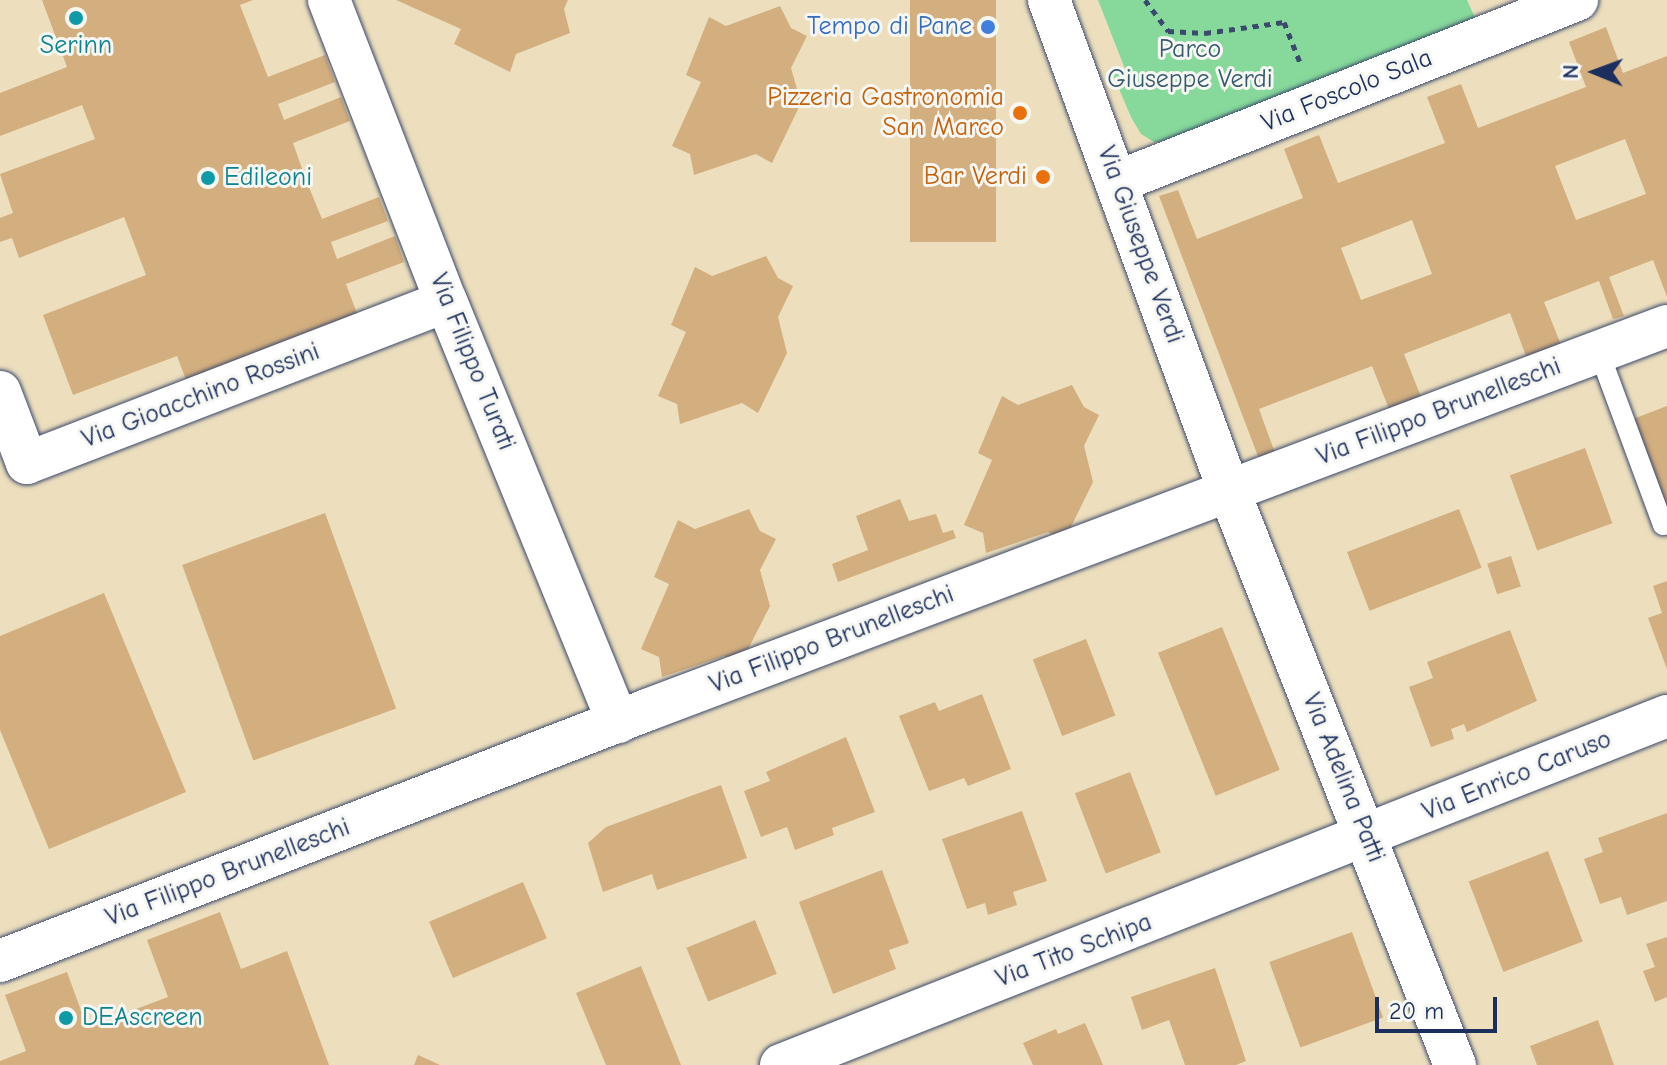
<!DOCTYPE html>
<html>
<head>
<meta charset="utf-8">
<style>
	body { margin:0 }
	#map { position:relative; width:1667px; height:1065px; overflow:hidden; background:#eddfbe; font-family:"Comic Neue",sans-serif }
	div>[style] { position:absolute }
	.green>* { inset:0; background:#86d99b }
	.building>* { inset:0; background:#d3ae7e; transform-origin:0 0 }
	.path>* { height:5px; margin-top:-2.5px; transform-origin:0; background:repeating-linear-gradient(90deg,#3a496c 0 6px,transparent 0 12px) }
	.roads { filter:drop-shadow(0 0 2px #3a496c) drop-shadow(0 0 2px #3a496c) }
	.lane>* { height:20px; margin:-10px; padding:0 10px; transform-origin:10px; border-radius:10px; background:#fff }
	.street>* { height:42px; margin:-21px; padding:0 21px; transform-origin:21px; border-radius:21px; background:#fff }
	.dots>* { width:22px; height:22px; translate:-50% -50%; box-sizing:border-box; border:4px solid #f6f6f2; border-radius:50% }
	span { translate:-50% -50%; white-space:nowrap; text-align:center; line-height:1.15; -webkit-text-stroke:6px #f6f6f2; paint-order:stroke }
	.shop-label { font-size:26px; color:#366cbe }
	.right { translate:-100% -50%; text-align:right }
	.culture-label { font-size:26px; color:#0d838f }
	.left { translate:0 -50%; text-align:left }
	.park-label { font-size:26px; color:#365a6d }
	.street-label { font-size:26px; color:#1b2f5e }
	.food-label { font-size:26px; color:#c56008 }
	.north { position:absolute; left:1555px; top:32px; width:80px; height:80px; -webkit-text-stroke:6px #f6f6f2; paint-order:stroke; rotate:271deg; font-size:22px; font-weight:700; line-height:32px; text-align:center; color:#1b2f5e }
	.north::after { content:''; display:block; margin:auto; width:28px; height:36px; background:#1b2f5e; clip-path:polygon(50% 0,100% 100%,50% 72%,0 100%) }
	.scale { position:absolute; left:1375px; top:997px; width:122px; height:36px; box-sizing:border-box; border:4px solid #1b2f5e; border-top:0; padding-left:10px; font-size:24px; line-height:28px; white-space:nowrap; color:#1b2f5e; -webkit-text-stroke:6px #f6f6f2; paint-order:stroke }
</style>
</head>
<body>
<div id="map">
	<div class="green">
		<i style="clip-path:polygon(1098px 0,1467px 0,1476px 20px,1170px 143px,1154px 142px,1141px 134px,1131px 117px,1113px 75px,1125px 69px)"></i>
	</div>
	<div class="building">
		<i style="clip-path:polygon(42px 0,253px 0,240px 5px,268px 77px,325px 55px,335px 82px,278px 104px,284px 120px,341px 97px,350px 121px,293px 143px,306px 180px,322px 219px,379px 197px,388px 221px,331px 242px,337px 259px,395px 236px,404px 262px,346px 284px,359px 319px,188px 385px,177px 356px,73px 395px,43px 315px,146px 275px,124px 217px,19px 258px,12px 238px,0 242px,0 218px,13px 213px,0 174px,95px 139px,82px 105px,0 136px,0 93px,67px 67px)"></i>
		<i style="clip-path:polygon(396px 0,568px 0,564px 9px,570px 33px,516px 54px,510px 72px,454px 44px,461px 29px)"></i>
		<i style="left:910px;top:0;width:86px;height:242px"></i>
		<i style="clip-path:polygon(780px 6px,791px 28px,807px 36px,791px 68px,801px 103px,772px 163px,756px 154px,694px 175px,690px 154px,672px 146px,701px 82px,686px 75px,709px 17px,726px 26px)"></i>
		<i style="clip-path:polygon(evenodd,1606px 27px,1623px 73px,1667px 56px,1667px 297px,1653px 260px,1609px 277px,1624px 316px,1613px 319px,1599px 281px,1544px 302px,1561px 345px,1527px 359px,1510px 313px,1404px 354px,1421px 397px,1389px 409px,1372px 366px,1259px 409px,1275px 453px,1259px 459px,1159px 196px,1178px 190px,1197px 239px,1303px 198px,1284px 149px,1301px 142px,1319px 135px,1338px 183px,1445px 143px,1427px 97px,1461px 84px,1478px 128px,1586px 87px,1569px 42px,1606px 27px,1625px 139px,1646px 194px,1576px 220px,1555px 166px,1625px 139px,1606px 27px,1412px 220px,1432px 274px,1361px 300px,1341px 248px,1412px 220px)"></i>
		<i style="clip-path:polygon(766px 256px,778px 278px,793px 286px,778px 317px,787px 353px,758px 413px,742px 403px,680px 424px,677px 404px,658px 396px,686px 332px,671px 325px,695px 267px,712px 276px)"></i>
		<i style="clip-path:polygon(1072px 385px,1084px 407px,1099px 415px,1084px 446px,1093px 482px,1064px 541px,1048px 532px,986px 553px,983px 533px,964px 525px,992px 460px,978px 453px,1002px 396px,1018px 405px)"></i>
		<i style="clip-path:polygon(1667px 406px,1667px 506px,1633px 419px)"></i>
		<i style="left:1585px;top:448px;width:80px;height:80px;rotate:70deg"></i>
		<i style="clip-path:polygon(900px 499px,909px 521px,936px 514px,943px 533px,953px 530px,956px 538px,838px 582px,832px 564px,868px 550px,856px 516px)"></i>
		<i style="clip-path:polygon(749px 509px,760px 531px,776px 539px,760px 570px,770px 606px,740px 665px,724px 656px,662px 677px,659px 657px,641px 649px,669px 584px,654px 577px,678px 520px,695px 529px)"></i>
		<i style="left:1459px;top:509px;width:63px;height:120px;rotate:69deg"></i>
		<i style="left:325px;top:513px;width:208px;height:152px;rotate:70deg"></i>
		<i style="left:1511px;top:556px;width:32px;height:25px;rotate:72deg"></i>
		<i style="clip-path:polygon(1667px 581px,1667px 669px,1648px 618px,1662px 613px,1653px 586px)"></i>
		<i style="clip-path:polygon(104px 593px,186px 792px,49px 849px,0 730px,0 636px)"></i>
		<i style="left:1222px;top:627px;width:154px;height:69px;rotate:68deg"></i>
		<i style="clip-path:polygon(1510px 630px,1537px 701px,1467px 732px,1464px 724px,1451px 729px,1454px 739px,1431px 747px,1409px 687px,1433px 678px,1427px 662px)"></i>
		<i style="left:1086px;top:639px;width:82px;height:57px;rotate:69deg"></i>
		<i style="clip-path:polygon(982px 694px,1011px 769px,968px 786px,964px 778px,929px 791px,899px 716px,935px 702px,939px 711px)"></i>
		<i style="clip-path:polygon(846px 737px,875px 812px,832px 828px,834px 835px,795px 850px,787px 827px,761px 837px,744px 791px,770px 781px,766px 772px)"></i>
		<i style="left:1130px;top:772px;width:86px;height:59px;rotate:69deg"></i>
		<i style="clip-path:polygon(721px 785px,747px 858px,657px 890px,652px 874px,603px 892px,588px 843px,606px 827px)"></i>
		<i style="clip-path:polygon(1022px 811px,1047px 881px,1013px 892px,1017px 905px,988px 915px,985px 903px,967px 909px,942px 839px)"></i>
		<i style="clip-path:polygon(1667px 813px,1667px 901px,1627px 915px,1621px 897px,1600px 904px,1584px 859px,1603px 852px,1598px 838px)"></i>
		<i style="left:1548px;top:851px;width:97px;height:85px;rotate:69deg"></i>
		<i style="clip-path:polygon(882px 870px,909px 943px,889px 950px,896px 969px,833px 994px,799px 902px)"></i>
		<i style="left:523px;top:882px;width:61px;height:102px;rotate:67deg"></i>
		<i style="clip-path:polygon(220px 912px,241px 969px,287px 951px,329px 1065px,0 1065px,0 1061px,26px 1051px,5px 995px,67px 972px,87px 1027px,136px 1009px,168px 997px,147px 940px)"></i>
		<i style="left:755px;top:920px;width:58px;height:74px;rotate:68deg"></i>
		<i style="left:1352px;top:932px;width:91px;height:88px;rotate:70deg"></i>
		<i style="clip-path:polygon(1667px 937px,1667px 997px,1655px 1002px,1643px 971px,1655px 967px,1646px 944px)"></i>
		<i style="clip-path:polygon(641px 966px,681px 1065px,606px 1065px,576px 993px)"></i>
		<i style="clip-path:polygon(1215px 968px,1246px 1061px,1236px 1065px,1185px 1065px,1169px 1020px,1142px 1030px,1131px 997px)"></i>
		<i style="clip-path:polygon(1598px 1020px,1614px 1065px,1537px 1065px,1530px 1046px)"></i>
		<i style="clip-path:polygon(1085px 1023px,1103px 1065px,1033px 1065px,1023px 1043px,1056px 1029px,1058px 1034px)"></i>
		<i style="clip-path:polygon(418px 1055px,440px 1065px,414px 1065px)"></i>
	</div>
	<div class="path">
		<i style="left:1145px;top:0;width:39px;rotate:53deg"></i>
		<i style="left:1168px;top:31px;width:37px;rotate:3deg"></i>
		<i style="left:1205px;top:33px;width:80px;rotate:-7.9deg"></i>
		<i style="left:1284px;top:22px;width:46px;rotate:68.4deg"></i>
	</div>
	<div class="roads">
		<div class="lane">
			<i style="left:1599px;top:352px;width:184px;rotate:69.7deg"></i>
			<i style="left:1663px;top:525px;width:4px;rotate:-14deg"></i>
		</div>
		<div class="street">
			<i style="left:329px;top:0;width:323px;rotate:68.8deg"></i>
			<i style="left:446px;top:301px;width:455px;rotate:67.8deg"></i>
			<i style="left:1049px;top:0;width:523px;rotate:69.87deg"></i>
			<i style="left:1229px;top:491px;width:617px;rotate:68.51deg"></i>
			<i style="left:1117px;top:182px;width:495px;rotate:-21.6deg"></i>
			<i style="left:0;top:392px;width:76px;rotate:69.2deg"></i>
			<i style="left:27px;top:463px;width:449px;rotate:-21.1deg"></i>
			<i style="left:0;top:961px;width:694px;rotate:-21.2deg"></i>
			<i style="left:647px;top:710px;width:1090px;rotate:-20.63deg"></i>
			<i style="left:781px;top:1065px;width:952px;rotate:-21.5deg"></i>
		</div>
	</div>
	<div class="dots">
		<i style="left:76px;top:18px;background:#0f9aa8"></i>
		<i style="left:988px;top:27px;background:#3f7fe0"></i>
		<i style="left:1020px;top:113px;background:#e8710a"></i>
		<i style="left:1043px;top:177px;background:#e8710a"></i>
		<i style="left:208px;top:178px;background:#0f9aa8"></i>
		<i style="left:66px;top:1018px;background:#0f9aa8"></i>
	</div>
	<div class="shop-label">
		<span class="right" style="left:972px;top:27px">Tempo di Pane</span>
	</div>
	<div class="culture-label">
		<span style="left:76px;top:46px">Serinn</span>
		<span class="left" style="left:224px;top:178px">Edileoni</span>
		<span class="left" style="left:82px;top:1018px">DEAscreen</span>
	</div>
	<div class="park-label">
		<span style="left:1190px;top:65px">Parco<br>Giuseppe Verdi</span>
	</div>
	<div class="street-label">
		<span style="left:1347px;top:91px;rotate:-22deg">Via Foscolo Sala</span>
		<span style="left:1140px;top:245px;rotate:70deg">Via Giuseppe Verdi</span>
		<span style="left:472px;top:362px;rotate:68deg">Via Filippo Turati</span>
		<span style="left:201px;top:396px;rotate:-21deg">Via Gioacchino Rossini</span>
		<span style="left:1439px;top:412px;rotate:-21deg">Via Filippo Brunelleschi</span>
		<span style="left:832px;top:640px;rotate:-21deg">Via Filippo Brunelleschi</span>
		<span style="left:1517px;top:776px;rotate:-22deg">Via Enrico Caruso</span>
		<span style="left:1343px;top:778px;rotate:68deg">Via Adelina Patti</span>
		<span style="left:228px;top:873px;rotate:-21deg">Via Filippo Brunelleschi</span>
		<span style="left:1074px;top:951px;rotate:-21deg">Via Tito Schipa</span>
	</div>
	<div class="food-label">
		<span class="right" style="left:1004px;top:113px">Pizzeria Gastronomia<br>San Marco</span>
		<span class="right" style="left:1027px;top:177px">Bar Verdi</span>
	</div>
	<div class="north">N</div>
	<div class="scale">20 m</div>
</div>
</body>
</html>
